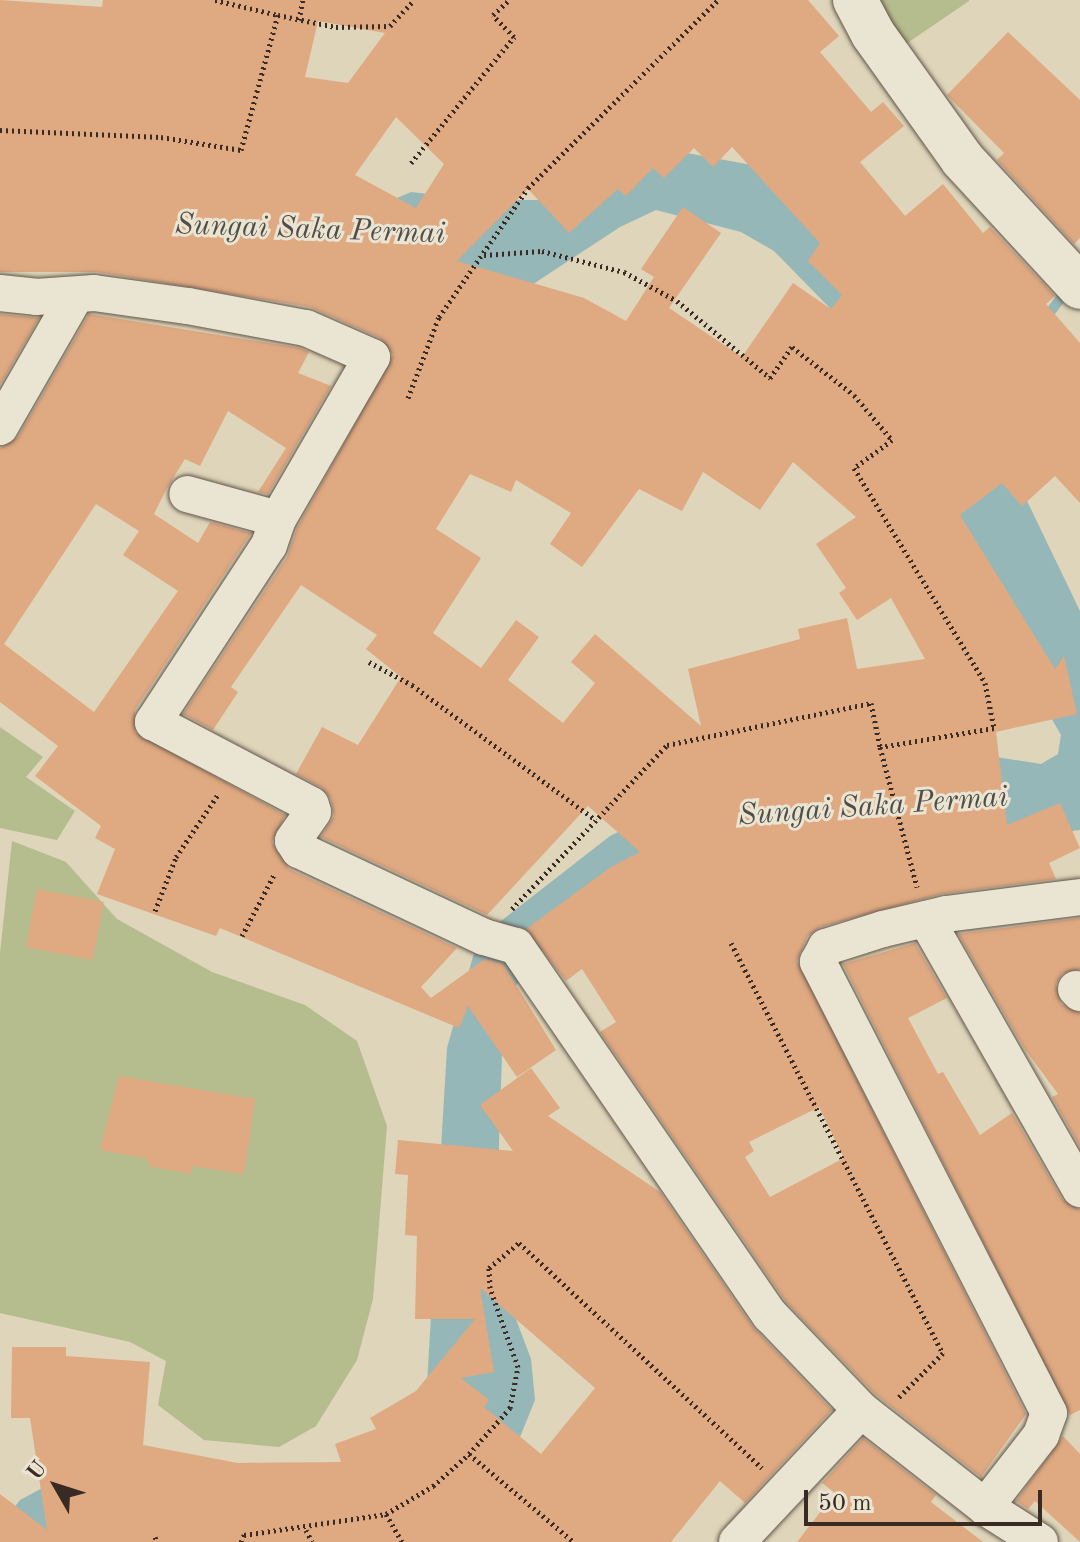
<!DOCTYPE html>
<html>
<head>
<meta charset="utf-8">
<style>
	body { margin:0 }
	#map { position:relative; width:1080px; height:1542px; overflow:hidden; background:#ded5ba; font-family:"Old Standard TT",serif }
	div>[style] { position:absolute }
	.green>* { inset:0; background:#b5bc8d }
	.water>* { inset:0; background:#95b7b7 }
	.stream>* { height:10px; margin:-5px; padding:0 5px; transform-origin:5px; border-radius:5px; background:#95b7b7 }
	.building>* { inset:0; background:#dfa982; transform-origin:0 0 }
	.path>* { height:5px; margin-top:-2.5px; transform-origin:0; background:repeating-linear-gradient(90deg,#3a2a24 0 2px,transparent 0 6px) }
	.roads { filter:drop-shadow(0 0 2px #63554a) drop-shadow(0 0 2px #63554a) }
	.street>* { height:36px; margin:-18px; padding:0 18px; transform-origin:18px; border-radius:18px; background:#eae4d2 }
	.secondary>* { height:44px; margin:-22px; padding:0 22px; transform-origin:22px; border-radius:22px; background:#eae4d2 }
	span { translate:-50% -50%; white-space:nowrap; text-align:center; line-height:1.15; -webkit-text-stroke:6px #eae4d2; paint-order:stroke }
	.water-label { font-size:30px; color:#514d49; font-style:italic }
	.north { position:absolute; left:16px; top:1446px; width:80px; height:80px; -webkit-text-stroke:6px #eae4d2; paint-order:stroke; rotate:309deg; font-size:22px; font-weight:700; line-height:32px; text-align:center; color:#3a2a24 }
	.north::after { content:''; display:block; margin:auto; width:28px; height:36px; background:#3a2a24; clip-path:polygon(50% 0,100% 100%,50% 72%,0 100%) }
	.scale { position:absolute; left:804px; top:1490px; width:238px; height:36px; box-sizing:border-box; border:4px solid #3a2a24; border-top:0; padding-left:10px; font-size:24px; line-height:28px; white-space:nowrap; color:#3a2a24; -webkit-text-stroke:6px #eae4d2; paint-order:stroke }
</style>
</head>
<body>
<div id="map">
	<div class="green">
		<i style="clip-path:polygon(871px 0,969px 0,969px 1px,900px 48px)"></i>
		<i style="clip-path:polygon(0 727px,43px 757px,26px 777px,75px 811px,57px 840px,0 828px)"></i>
		<i style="clip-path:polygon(12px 841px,66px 862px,117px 919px,212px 972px,305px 1005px,357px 1041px,387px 1126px,373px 1299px,357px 1360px,316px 1426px,279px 1447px,204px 1440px,158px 1405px,166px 1361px,130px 1342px,0 1313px,0 953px)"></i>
	</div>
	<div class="water">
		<i style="clip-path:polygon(660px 148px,757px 166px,962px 366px,1080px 611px,1080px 830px,929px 849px,551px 939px,515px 987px,503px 1025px,495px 1263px,531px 1359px,535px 1400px,520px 1437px,346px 1542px,0 1542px,0 1526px,20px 1500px,87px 1464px,354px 1481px,424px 1434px,447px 1048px,478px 939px,610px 836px,679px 802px,983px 755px,1041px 764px,1058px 754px,1061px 735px,1003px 633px,867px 346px,774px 251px,741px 232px,656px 210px,620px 227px,512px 298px,135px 245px,390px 201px,411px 192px,480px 200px,550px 200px)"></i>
	</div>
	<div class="stream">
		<i style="left:1045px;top:319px;width:36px;rotate:-53deg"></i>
	</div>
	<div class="building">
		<i style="clip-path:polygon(evenodd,0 0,102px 7px,103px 0,808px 0,839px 36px,820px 52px,871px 112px,883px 102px,904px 126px,860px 162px,905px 216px,943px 184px,983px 233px,990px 227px,1055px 296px,1046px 304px,1080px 343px,1080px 503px,1055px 476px,1022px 506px,1002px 483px,960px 515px,1055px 669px,1064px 656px,1077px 714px,996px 732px,1007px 825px,1060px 803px,1080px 848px,1049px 863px,1056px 879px,941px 894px,820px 927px,807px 937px,797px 961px,1026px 1414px,981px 1477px,875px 1394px,786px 1302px,600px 1032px,616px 1022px,582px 969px,566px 981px,526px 929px,611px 867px,640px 852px,588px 806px,487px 915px,321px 837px,334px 816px,331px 799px,321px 787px,296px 774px,322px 727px,358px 745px,401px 677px,366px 649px,377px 635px,301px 585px,231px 687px,238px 692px,213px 730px,183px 714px,287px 557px,297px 528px,393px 355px,380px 338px,310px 307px,97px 272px,0 272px,0 0,318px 21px,385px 33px,348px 83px,305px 77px,318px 21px,0 0,396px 117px,444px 164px,416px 208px,355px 175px,396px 117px,0 0,732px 147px,820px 243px,808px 261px,842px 295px,831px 309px,793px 283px,742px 357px,669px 308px,721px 233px,683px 207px,641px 269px,654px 277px,626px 321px,584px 298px,457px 261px,528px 189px,569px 233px,618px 189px,626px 196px,653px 168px,664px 178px,694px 148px,713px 167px,732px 147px,0 0,793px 462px,856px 517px,816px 544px,846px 588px,839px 593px,857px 620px,891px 598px,925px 659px,857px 669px,847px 618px,798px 629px,800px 639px,688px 669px,701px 726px,595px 634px,571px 662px,595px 683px,563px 723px,508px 680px,539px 637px,516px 620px,481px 668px,433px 633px,481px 558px,436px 529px,470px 474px,511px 492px,516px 480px,571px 513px,550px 544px,582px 567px,639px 489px,682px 511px,703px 472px,760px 510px,793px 462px,0 0,819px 1107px,844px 1158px,770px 1197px,745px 1157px,754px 1151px,749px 1142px,819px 1107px)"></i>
		<i style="clip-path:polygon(1008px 32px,1080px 100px,1080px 238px,1074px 244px,997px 160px,1004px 153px,947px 95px)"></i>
		<i style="clip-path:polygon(0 314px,39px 318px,0 385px)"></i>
		<i style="clip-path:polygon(evenodd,89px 314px,300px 348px,309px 352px,298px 373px,331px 386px,268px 494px,258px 492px,286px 448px,228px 411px,200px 466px,185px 459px,167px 488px,154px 514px,198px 543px,210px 522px,251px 533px,135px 710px,135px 732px,285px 815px,272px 842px,289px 869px,457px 948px,421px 987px,431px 998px,485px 959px,503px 964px,556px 1050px,517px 1077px,468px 1006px,459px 1028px,220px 928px,216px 936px,97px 894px,115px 849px,95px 838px,101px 826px,35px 776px,58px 746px,0 702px,0 448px,18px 437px,89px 314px,96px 504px,139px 531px,123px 555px,178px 591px,94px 712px,4px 644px,96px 504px)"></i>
		<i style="left:37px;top:889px;width:68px;height:59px;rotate:11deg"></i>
		<i style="clip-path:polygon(1080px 918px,1080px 969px,1062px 974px,1056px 984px,1061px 1004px,1080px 1013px,1080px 1147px,1052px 1097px,1058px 1094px,1024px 1048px,958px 934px)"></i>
		<i style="clip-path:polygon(915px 943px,947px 998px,908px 1018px,938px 1074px,943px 1072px,980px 1135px,1012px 1113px,1062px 1199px,1080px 1210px,1080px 1410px,1070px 1415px,843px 964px)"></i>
		<i style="clip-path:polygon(evenodd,531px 1068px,560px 1108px,548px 1116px,660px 1192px,753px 1327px,832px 1410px,745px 1503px,720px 1481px,671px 1542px,0 1542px,0 1494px,47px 1530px,30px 1418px,11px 1418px,12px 1347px,66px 1347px,66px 1356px,150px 1362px,143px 1445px,238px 1463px,341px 1462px,335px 1444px,376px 1429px,370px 1418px,416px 1391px,475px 1319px,415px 1319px,417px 1236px,405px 1235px,408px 1175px,395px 1174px,398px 1140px,513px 1151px,480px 1105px,531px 1068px,480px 1288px,595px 1388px,541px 1454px,484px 1407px,489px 1400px,461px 1378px,494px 1372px,480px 1288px)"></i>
		<i style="clip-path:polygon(119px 1076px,255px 1099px,244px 1174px,192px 1166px,191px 1174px,148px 1166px,149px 1159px,100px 1150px)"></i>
		<i style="clip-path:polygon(1063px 1436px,1080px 1454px,1080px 1542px,1035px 1501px,1028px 1509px,1016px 1501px)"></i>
		<i style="clip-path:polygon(863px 1438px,936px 1495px,931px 1502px,983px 1542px,797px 1542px,835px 1493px,822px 1483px)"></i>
	</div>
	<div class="path">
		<i style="left:215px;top:0;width:65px;rotate:13.4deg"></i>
		<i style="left:299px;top:20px;width:20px;rotate:-79deg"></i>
		<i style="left:0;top:130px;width:161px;rotate:2.5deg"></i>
		<i style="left:161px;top:137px;width:81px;rotate:9.2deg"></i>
		<i style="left:241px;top:150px;width:140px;rotate:-74.7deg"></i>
		<i style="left:278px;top:15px;width:59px;rotate:11.7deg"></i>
		<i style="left:336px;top:27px;width:54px;rotate:-1.1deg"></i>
		<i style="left:390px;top:26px;width:35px;rotate:-47deg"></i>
		<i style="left:411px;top:163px;width:163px;rotate:-50.7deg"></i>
		<i style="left:514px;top:37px;width:30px;rotate:-134deg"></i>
		<i style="left:493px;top:15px;width:22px;rotate:-43deg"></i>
		<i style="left:484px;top:255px;width:58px;rotate:-3.9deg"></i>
		<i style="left:542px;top:251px;width:85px;rotate:14.4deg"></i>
		<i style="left:624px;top:272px;width:60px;rotate:28.7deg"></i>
		<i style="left:677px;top:301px;width:121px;rotate:39.6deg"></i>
		<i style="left:770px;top:378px;width:38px;rotate:-55deg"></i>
		<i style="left:792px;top:347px;width:78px;rotate:37.7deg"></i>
		<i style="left:854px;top:395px;width:59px;rotate:49.8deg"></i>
		<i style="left:892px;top:440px;width:47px;rotate:143.6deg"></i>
		<i style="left:854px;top:468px;width:252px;rotate:58.6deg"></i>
		<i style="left:985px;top:683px;width:46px;rotate:78.7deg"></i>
		<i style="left:994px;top:728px;width:116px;rotate:170.5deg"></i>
		<i style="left:880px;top:747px;width:145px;rotate:75.2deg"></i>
		<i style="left:408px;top:398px;width:87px;rotate:-69.1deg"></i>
		<i style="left:439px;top:317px;width:157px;rotate:-55.4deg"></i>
		<i style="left:528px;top:188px;width:267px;rotate:-44.7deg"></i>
		<i style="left:369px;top:662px;width:49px;rotate:28.1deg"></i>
		<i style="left:412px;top:685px;width:228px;rotate:36.3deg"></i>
		<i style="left:512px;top:909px;width:226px;rotate:-46.6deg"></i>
		<i style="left:667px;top:745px;width:208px;rotate:-11.6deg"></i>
		<i style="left:871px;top:703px;width:45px;rotate:78.4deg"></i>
		<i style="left:155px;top:911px;width:58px;rotate:-68.7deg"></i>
		<i style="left:176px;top:857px;width:77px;rotate:-56.1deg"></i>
		<i style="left:242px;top:936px;width:71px;rotate:-62.4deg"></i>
		<i style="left:731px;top:943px;width:462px;rotate:62.7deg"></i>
		<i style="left:943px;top:1353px;width:65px;rotate:135deg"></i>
		<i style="left:469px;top:1454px;width:137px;rotate:40deg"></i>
		<i style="left:386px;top:1514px;width:32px;rotate:60deg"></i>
		<i style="left:306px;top:1530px;width:13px;rotate:63deg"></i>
		<i style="left:155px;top:1537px;width:5px;rotate:68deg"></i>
		<i style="left:241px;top:1542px;width:8px;rotate:-67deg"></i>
		<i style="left:244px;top:1535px;width:144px;rotate:-8.4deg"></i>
		<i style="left:386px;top:1514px;width:55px;rotate:-30.8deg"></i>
		<i style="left:433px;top:1486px;width:48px;rotate:-41.6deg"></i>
		<i style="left:469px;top:1454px;width:62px;rotate:-48.3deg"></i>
		<i style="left:510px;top:1408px;width:42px;rotate:-79deg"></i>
		<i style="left:518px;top:1367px;width:84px;rotate:-109.5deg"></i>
		<i style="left:490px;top:1288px;width:20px;rotate:-93deg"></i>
		<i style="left:489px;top:1268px;width:39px;rotate:-40deg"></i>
		<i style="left:519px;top:1243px;width:331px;rotate:42.8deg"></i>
	</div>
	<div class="roads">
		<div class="street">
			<i style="left:0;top:293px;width:36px;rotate:6deg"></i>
			<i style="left:36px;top:297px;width:58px;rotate:-3.9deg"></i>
			<i style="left:94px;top:293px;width:95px;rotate:7.9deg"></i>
			<i style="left:188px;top:306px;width:120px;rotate:10.6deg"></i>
			<i style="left:306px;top:328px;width:72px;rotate:23.7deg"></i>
			<i style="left:372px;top:357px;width:187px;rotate:120.1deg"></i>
			<i style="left:278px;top:519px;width:94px;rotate:-164.6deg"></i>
			<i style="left:0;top:427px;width:152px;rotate:-60.1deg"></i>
			<i style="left:278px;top:519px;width:28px;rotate:109deg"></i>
			<i style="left:269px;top:545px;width:212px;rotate:123.2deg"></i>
			<i style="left:153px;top:722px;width:178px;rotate:27.7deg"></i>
			<i style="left:311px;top:805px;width:7px;rotate:74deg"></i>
			<i style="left:313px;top:812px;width:35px;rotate:125deg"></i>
			<i style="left:293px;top:841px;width:11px;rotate:56deg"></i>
			<i style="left:299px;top:850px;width:204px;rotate:25.2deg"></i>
			<i style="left:484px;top:937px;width:33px;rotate:16deg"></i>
			<i style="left:516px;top:946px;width:448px;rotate:55.5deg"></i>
			<i style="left:770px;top:1315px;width:132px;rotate:46.2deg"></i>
			<i style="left:861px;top:1410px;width:157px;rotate:38deg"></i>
			<i style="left:985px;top:1507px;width:65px;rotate:32.5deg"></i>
			<i style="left:926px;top:919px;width:311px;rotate:60.3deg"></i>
			<i style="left:1076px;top:989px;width:6px;rotate:45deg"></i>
			<i style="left:985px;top:1507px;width:91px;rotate:-52.1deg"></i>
			<i style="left:1041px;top:1435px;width:23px;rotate:-70deg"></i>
			<i style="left:1049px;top:1413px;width:507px;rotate:-117.12deg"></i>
			<i style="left:818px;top:962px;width:17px;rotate:-62deg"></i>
			<i style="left:826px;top:947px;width:60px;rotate:-17.5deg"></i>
			<i style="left:883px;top:929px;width:65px;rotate:-13.4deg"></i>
			<i style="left:946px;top:914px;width:135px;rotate:-7.2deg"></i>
			<i style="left:737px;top:1542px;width:181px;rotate:-46.8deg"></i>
		</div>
		<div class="secondary">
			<i style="left:855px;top:0;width:38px;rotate:62deg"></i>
			<i style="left:873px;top:34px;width:153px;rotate:54.5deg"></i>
			<i style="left:962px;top:159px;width:174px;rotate:47.3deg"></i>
		</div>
	</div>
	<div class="water-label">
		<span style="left:310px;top:230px;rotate:2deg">Sungai Saka Permai</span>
		<span style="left:873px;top:807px;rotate:-4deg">Sungai Saka Permai</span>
	</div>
	<div class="north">U</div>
	<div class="scale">50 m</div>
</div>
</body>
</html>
